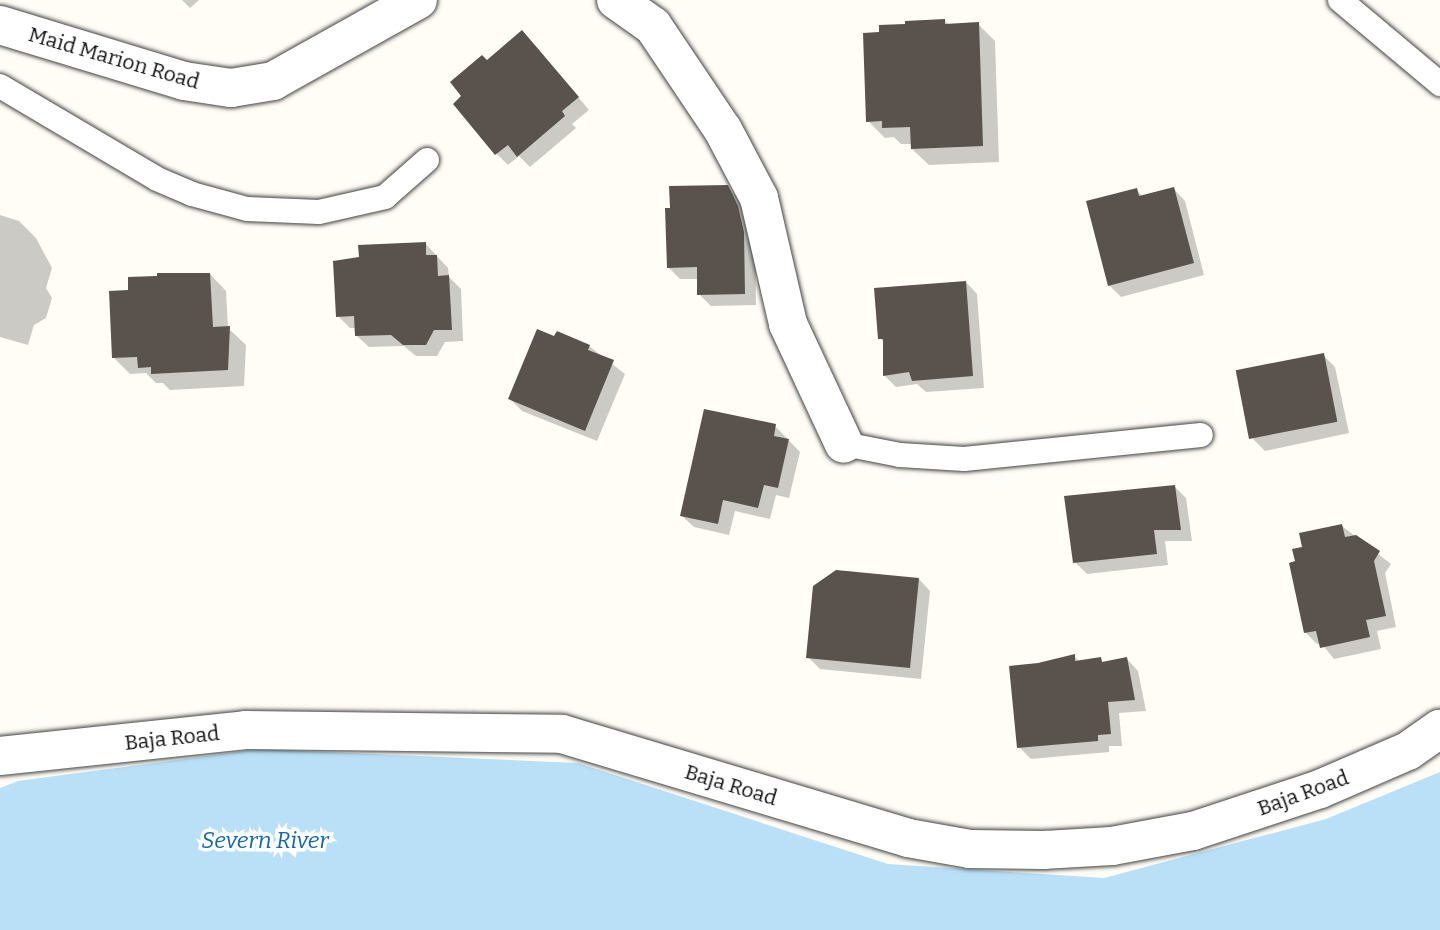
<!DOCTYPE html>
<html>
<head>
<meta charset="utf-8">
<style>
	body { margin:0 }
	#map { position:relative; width:1440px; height:930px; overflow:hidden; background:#fffdf5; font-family:Bitter,serif }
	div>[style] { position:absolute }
	.water>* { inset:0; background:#b9e0f7 }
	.shadow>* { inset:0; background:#0003 }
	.building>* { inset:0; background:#5a524d; transform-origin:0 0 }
	.roads { filter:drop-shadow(0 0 2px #444) drop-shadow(0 0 2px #444) }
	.service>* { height:24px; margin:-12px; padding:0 12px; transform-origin:12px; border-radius:12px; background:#fff }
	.minor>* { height:38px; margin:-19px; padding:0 19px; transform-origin:19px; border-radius:19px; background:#fff }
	span { translate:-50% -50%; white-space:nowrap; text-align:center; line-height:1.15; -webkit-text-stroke:7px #fff; paint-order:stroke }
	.street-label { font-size:21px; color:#111 }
	.water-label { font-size:23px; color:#1768a6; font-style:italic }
</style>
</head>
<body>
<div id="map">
	<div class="water">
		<i style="clip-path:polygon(259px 749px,578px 763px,888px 864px,1104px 878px,1326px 819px,1440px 772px,1440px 930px,0 930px,0 788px,18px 781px)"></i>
	</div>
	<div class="shadow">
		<i style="clip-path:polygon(182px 0,199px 0,190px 8px)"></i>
		<i style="clip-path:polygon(945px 21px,949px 25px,978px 24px,995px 41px,999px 162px,929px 165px,912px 149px,912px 144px,901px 144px,894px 137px,885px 138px,868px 121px)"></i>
		<i style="clip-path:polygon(534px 44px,589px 110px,572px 124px,576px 128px,530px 167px,519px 156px,508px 165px,497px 154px,487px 62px)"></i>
		<i style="clip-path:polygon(727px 187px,739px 199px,755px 245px,756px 305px,711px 306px,699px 294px,699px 279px,680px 279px,668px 267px)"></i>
		<i style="clip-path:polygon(1174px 189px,1185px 201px,1204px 275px,1121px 297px,1109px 285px,1137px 190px,1143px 197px)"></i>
		<i style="clip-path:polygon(0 215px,19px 221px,36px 238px,52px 268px,46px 288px,52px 298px,46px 318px,34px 325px,28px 345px,0 337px)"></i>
		<i style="clip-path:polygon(425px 243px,448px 268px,449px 277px,461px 289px,463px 341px,445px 342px,437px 356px,416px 356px,404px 346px,369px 347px,357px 336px,356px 328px,350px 328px,338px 316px)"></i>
		<i style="clip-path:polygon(210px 274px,226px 291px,228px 328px,246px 345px,244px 386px,170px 390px,163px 383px,156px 383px,146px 373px,130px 374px,113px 357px,130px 292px)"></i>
		<i style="clip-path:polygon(966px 282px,977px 294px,984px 388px,926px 392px,917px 384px,896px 387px,885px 376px,885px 343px,880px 338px)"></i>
		<i style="clip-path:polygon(555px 338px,589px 346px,625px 374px,597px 441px,522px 411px,510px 399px)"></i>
		<i style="clip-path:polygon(1323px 355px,1335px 367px,1349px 433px,1265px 451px,1253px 439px)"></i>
		<i style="clip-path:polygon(775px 426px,800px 452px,789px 498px,776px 495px,770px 519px,735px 511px,729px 535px,694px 527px,682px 516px)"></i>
		<i style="clip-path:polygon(1174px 486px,1186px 498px,1192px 541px,1165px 541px,1168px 565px,1087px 574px,1075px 562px)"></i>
		<i style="clip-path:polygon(1342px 526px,1391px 564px,1385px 573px,1396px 627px,1377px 631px,1381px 649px,1334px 659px,1321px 643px,1317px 644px,1305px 632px,1297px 562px,1304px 548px)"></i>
		<i style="clip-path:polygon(919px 579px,930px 591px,921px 679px,820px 669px,808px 657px)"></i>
		<i style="clip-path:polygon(1074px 656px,1080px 662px,1100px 659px,1105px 664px,1127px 659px,1138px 671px,1146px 711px,1119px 713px,1122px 746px,1109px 746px,1109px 752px,1031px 759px,1019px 747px,1039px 665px)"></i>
	</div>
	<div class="building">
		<i style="clip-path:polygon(945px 19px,945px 24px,979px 22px,983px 146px,911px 149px,910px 127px,882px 128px,882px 121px,866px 122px,863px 33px,879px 32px,879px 25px,905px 24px,905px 21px)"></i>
		<i style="clip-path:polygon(522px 30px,579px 97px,562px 111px,565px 116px,517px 157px,508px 145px,495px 155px,453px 104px,461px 96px,450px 82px,482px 55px,487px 60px)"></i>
		<i style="clip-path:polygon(728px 185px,738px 206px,744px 232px,745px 294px,697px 295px,697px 267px,667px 268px,665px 208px,670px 208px,669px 186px)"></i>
		<i style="clip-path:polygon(1174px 187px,1194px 263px,1108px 286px,1086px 201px,1137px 188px,1139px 196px)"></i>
		<i style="clip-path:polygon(426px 242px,426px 255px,437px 255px,438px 276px,449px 275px,452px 330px,434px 330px,426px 345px,403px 345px,391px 335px,355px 336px,354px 316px,336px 317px,333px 261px,359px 257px,358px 245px)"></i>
		<i style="clip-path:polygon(157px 273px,210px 273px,213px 327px,230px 326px,228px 370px,151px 374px,151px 367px,138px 368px,137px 357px,112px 358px,109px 291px,128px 290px,128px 277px,157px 276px)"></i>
		<i style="clip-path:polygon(966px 281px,973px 376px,912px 381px,909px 372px,883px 376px,883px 339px,878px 339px,874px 288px)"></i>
		<i style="clip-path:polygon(537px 329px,554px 336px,557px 331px,590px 345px,588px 350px,614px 360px,585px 431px,508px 399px)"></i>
		<i style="left:1324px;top:353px;width:70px;height:90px;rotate:79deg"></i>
		<i style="clip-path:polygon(704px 409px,776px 424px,774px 436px,789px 439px,778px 488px,764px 485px,758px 508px,723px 500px,718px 524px,680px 516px)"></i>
		<i style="clip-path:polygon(1175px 485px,1181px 530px,1154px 530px,1157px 554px,1073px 563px,1064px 496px)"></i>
		<i style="clip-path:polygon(1342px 524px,1345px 537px,1356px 535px,1380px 551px,1374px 561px,1386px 616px,1366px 620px,1370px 637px,1320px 648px,1316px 631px,1304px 633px,1289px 563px,1295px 561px,1292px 549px,1302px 547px,1299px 533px)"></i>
		<i style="clip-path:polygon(836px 570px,919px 578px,910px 668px,806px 658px,813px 586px)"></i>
		<i style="clip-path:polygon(1075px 654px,1075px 661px,1101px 657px,1102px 662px,1127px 657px,1135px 700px,1108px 702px,1111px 734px,1098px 735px,1098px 741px,1017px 748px,1009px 666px,1038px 663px)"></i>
	</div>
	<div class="roads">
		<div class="service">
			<i style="left:1340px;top:0;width:131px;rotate:40deg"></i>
			<i style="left:0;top:86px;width:182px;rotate:30.6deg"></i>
			<i style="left:157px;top:179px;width:38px;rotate:23deg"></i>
			<i style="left:192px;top:194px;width:57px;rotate:15.3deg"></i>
			<i style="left:247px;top:209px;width:72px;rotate:2.4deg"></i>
			<i style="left:319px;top:212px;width:68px;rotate:-12.8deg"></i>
			<i style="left:385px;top:197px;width:56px;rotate:-41.4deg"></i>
			<i style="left:844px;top:444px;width:57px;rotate:11.1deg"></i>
			<i style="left:900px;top:455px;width:64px;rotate:3.6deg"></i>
			<i style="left:964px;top:459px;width:238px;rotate:-5.8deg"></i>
		</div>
		<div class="minor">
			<i style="left:616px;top:0;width:45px;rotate:35.1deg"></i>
			<i style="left:653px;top:26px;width:125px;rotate:56.1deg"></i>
			<i style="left:723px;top:130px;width:77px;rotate:62.1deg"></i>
			<i style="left:759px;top:198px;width:129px;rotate:77deg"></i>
			<i style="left:788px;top:324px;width:132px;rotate:65deg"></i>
			<i style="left:0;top:25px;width:192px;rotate:16.9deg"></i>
			<i style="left:184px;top:81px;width:48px;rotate:8.5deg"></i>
			<i style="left:231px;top:88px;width:43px;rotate:-9.5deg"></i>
			<i style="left:273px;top:81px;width:166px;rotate:-29.2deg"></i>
			<i style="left:0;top:756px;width:247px;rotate:-6deg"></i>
			<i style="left:246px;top:730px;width:316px;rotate:0.7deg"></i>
			<i style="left:562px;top:734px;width:361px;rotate:16.7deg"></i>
			<i style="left:908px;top:838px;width:63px;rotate:10.1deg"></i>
			<i style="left:970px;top:849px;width:73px;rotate:0.8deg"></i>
			<i style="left:1043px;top:850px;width:69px;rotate:-3.3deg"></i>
			<i style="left:1112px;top:846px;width:82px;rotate:-10.5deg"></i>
			<i style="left:1193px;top:831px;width:134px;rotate:-18.3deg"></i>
			<i style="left:1320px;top:789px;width:96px;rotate:-23.4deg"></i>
			<i style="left:1408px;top:751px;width:39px;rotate:-35deg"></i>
		</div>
	</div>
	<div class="street-label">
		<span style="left:114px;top:58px;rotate:16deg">Maid Marion Road</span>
		<span style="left:172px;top:738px;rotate:-6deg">Baja Road</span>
		<span style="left:731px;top:785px;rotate:17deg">Baja Road</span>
		<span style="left:1303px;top:793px;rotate:-20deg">Baja Road</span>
	</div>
	<div class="water-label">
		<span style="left:265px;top:840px">Severn River</span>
	</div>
</div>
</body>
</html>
